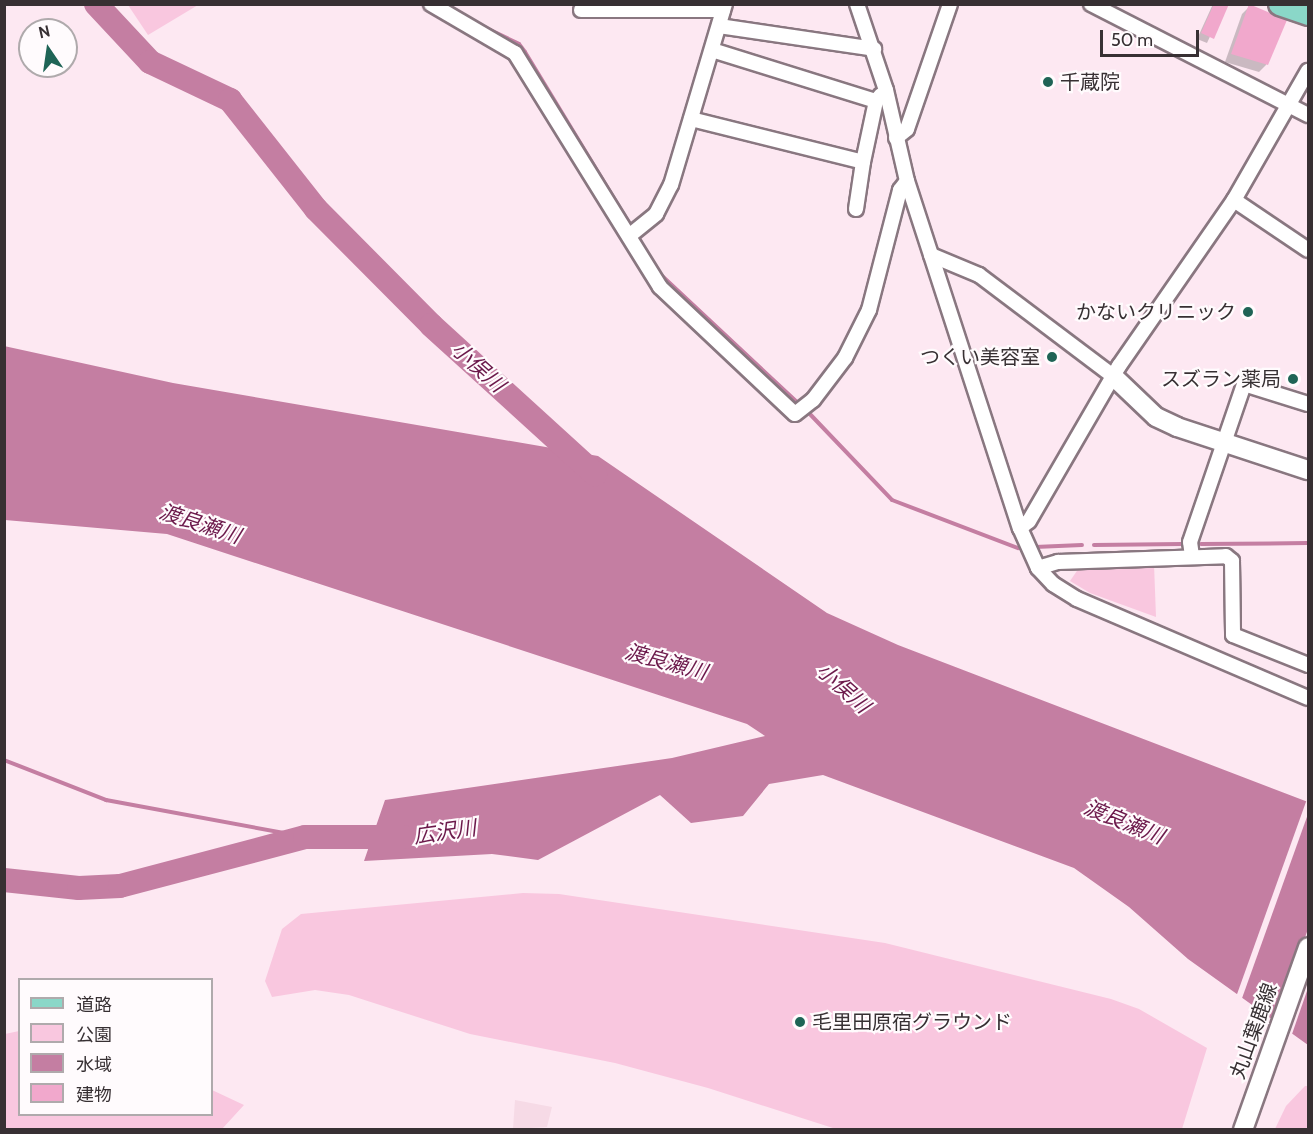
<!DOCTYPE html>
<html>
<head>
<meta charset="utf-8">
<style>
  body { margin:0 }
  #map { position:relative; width:1313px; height:1134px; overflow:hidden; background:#fde8f2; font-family:Cabin,"Noto Sans JP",sans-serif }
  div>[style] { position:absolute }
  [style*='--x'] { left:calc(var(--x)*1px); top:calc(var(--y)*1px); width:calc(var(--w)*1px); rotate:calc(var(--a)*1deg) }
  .built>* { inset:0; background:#f6dae6 }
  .green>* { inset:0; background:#f9c7df }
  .water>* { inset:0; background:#c47ea2 }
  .pier>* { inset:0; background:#fde8f2 }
  .shadow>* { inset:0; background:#0003 }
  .stream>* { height:4px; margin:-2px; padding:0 2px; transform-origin:2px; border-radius:2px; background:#c47ea2 }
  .river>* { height:24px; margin:-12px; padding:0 12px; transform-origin:12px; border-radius:12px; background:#c47ea2 }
  .building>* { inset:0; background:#f1a8cc }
  .roads { filter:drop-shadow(2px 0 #897780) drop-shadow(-2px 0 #897780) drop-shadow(0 2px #897780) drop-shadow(0 -2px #897780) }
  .street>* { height:14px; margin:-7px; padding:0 7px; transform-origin:7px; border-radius:7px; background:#fff }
  .secondary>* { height:18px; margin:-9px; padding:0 9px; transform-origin:9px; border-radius:9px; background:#fff }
  .primary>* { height:21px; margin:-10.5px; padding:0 10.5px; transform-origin:10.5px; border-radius:10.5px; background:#8ad7c8 }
  .dots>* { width:16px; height:16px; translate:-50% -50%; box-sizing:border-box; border:3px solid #fffbfd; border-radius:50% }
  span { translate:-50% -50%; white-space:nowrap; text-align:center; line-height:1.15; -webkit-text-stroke:4.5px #fffbfd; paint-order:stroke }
  .poi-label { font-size:20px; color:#373033 }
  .left { translate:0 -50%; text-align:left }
  .right { translate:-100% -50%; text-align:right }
  .street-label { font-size:20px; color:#373033 }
  .water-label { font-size:21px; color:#6c194b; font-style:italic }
  .frame { position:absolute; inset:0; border:6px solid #373033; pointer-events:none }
  .legend { position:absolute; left:18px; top:978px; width:195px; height:138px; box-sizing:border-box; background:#fffbfd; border:2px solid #afaaac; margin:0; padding:8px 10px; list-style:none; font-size:18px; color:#373033 }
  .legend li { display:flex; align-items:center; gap:12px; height:30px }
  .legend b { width:30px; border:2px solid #afaaac }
  .north { position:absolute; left:18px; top:18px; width:60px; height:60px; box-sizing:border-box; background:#fffbfd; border:2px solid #afaaac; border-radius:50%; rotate:347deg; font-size:16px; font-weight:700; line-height:24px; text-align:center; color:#373033 }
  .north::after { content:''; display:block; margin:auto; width:21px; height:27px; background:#1f6456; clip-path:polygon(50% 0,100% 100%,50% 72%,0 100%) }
  .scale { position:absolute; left:1100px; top:30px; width:99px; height:27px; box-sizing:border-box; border:3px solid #373033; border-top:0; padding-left:8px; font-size:18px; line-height:21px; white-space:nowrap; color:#373033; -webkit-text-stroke:4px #fffbfd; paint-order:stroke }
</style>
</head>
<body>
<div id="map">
  <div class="built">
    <i style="clip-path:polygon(515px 1100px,552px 1107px,547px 1127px,513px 1129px)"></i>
  </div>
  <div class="green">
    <i style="clip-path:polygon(128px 5px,198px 5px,148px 35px)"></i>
    <i style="clip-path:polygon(1154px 564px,1156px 617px,1090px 593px,1070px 581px,1081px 565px)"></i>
    <i style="clip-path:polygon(523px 893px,559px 894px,885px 943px,1111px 999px,1139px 1009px,1207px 1048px,1182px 1129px,836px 1129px,708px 1088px,615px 1063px,470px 1034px,349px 995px,315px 990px,272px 997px,265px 981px,282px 929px,301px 914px)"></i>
    <i style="clip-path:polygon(19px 1031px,20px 1114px,212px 1114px,212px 1090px,244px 1105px,222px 1129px,5px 1129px,5px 1034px)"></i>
    <i style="clip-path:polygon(1305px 1086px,1308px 1086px,1308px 1129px,1275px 1129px,1286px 1106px)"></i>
  </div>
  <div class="water">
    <i style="clip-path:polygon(4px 346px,173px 383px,598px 456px,827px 613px,898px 645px,1308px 802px,1308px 1045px,1188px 959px,1129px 907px,1074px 868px,823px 775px,769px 784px,743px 816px,691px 823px,660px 795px,538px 860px,492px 854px,364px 861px,385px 800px,672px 758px,765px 736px,747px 724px,167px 534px,5px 520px)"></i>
  </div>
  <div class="pier">
    <i style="clip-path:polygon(1307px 799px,1308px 814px,1241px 1001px,1236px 997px)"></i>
    <i style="clip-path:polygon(1308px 929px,1308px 988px,1291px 1037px,1274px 1024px)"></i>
  </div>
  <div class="shadow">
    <i style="clip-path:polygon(1213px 4px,1225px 4px,1207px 43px,1197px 39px)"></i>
    <i style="clip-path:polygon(1250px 6px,1273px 44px,1266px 65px,1259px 72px,1225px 62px,1242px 14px)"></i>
  </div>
  <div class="stream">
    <i style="--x:482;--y:26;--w:41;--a:25.9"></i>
    <i style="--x:519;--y:44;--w:10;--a:53"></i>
    <i style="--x:525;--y:52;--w:260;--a:58.7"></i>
    <i style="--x:660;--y:274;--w:190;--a:43.1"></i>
    <i style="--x:807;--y:411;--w:123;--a:46.3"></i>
    <i style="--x:892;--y:500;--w:135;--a:20.9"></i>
    <i style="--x:1201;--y:544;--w:107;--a:-0.5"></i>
    <i style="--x:1094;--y:545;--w:88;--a:-0.7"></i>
    <i style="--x:1035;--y:547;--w:47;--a:-2.4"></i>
    <i style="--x:4;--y:760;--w:110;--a:21.4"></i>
    <i style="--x:106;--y:800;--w:202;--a:10.5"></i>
  </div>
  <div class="river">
    <i style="--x:96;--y:4;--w:79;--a:47"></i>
    <i style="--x:150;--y:62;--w:89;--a:25.4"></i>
    <i style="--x:230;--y:100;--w:139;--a:51.7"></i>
    <i style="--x:316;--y:209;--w:163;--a:45.2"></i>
    <i style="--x:431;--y:325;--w:222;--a:42.3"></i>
    <i style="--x:4;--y:880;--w:75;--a:6.1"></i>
    <i style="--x:79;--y:888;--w:41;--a:-2.8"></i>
    <i style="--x:120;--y:886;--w:191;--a:-14.8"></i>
    <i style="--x:305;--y:837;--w:99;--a:0"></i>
  </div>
  <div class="building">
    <i style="clip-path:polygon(1214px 4px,1229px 4px,1214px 39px,1201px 33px)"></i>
    <i style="clip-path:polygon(1249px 4px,1287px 20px,1268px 65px,1231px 54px)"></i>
  </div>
  <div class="roads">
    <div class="street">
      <i style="--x:431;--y:4;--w:97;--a:30.3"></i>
      <i style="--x:515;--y:53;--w:275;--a:58.2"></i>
      <i style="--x:660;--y:287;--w:185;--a:43.3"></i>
      <i style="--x:795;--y:414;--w:23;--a:-38"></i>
      <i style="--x:813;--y:400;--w:53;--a:-52.7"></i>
      <i style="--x:845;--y:358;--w:54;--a:-63.4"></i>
      <i style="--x:869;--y:310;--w:124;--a:-75.5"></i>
      <i style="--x:900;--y:190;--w:11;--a:-52"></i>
      <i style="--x:857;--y:4;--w:91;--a:71.4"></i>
      <i style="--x:886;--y:90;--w:93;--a:77"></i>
      <i style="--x:907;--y:181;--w:365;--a:72"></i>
      <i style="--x:1020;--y:528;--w:44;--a:65.8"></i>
      <i style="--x:1038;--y:568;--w:22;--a:47"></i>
      <i style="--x:1053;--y:584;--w:28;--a:32"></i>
      <i style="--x:1077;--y:599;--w:251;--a:23.2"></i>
      <i style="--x:1091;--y:4;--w:244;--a:27.1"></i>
      <i style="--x:581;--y:10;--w:142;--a:0"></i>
      <i style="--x:719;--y:26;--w:157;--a:8.4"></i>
      <i style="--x:712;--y:50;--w:172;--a:17.3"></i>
      <i style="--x:691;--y:119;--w:177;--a:14"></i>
      <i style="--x:896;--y:138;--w:14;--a:-39"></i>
      <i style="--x:907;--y:129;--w:132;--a:-71"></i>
      <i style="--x:1234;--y:200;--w:89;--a:34"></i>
      <i style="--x:856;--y:209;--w:48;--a:-81.5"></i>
      <i style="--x:863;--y:162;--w:62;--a:-78"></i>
      <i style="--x:876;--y:101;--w:8;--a:-50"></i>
      <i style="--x:629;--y:236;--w:35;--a:-39"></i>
      <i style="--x:656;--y:214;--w:33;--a:-63"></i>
      <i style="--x:671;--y:185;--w:189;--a:-73.4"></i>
      <i style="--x:931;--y:255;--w:52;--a:22.6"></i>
      <i style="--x:979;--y:275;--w:168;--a:37"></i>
      <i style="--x:1020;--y:528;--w:11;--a:-38"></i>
      <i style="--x:1029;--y:521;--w:179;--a:-59.9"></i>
      <i style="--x:1119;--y:366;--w:202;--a:-55.3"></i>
      <i style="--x:1234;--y:200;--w:149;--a:-60.2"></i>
      <i style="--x:1192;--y:556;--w:14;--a:-98"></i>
      <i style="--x:1190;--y:542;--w:167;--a:-71.1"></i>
      <i style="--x:1244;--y:384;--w:67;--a:17.4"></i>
      <i style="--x:1038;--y:568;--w:21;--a:-17"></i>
      <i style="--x:1058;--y:562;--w:168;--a:-2"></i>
      <i style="--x:1226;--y:556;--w:8;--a:40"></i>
      <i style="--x:1232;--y:561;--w:74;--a:89.2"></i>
      <i style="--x:1233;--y:635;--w:81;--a:21.8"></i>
    </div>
    <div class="secondary">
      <i style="--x:1113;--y:376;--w:59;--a:43.6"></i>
      <i style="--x:1156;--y:417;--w:23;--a:25"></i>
      <i style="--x:1177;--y:427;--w:138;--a:18.2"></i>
      <i style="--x:1243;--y:1130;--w:194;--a:-70.4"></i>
    </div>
    <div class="primary">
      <i style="--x:1279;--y:4;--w:31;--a:19"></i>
    </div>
  </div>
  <div class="dots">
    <i style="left:1048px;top:82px;background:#1f6456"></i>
    <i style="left:1248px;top:312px;background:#1f6456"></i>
    <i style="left:1052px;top:357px;background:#1f6456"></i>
    <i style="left:1293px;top:379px;background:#1f6456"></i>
    <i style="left:800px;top:1022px;background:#1f6456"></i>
  </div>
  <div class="poi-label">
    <span class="left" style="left:1060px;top:82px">千蔵院</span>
    <span class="right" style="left:1236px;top:312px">かないクリニック</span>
    <span class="right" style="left:1040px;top:357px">つくい美容室</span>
    <span class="right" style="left:1281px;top:379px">スズラン薬局</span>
    <span class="left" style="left:812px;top:1022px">毛里田原宿グラウンド</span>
  </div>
  <div class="street-label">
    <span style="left:1254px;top:1031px;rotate:-70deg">丸山葉鹿線</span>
  </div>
  <div class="water-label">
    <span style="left:478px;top:367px;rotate:42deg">小俣川</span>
    <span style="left:200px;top:524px;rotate:18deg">渡良瀬川</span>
    <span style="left:666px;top:662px;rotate:15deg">渡良瀬川</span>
    <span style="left:843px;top:688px;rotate:42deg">小俣川</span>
    <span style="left:1124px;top:822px;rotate:22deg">渡良瀬川</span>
    <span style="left:445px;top:832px;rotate:-8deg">広沢川</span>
  </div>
  <div class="frame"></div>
  <ul class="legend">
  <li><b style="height:8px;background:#8ad7c8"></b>道路</li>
  <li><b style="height:16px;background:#f9c7df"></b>公園</li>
  <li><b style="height:16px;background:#c47ea2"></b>水域</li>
  <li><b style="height:16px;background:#f1a8cc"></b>建物</li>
  </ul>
  <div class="north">N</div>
  <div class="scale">50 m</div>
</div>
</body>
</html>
